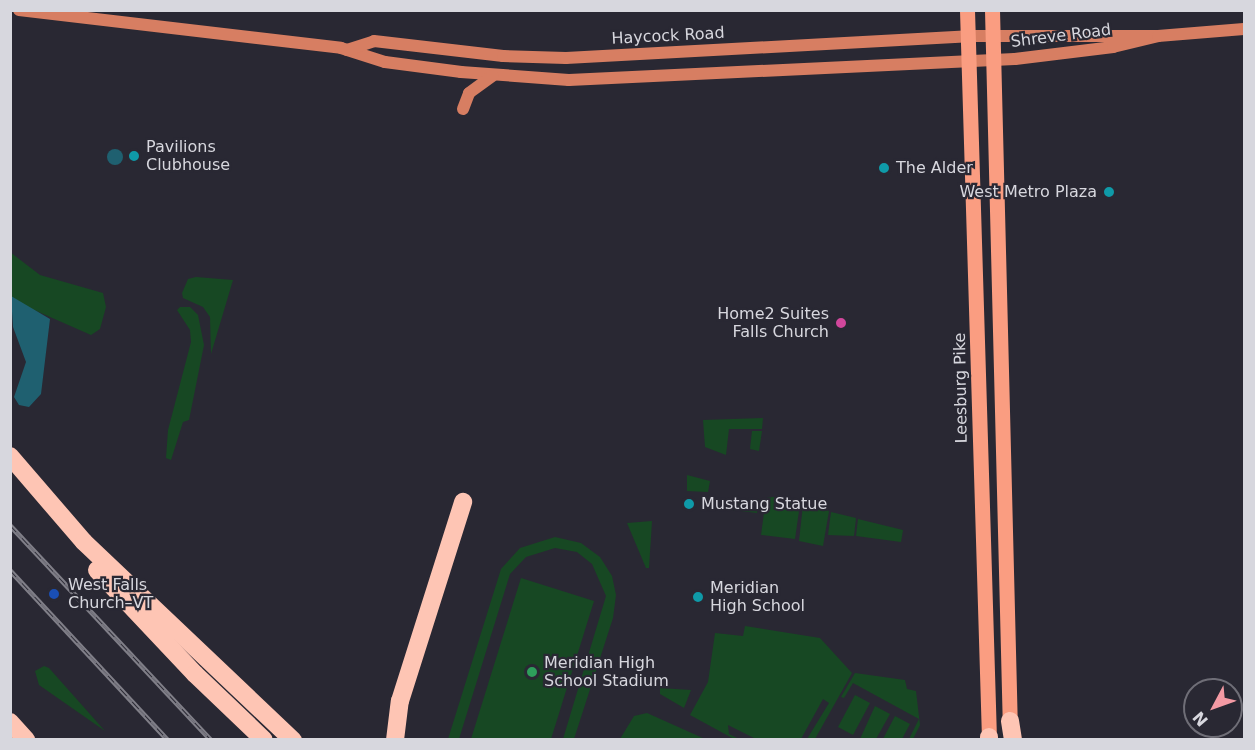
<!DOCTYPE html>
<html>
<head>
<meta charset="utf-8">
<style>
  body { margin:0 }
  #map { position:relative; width:1255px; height:750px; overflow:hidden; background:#292833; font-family:"DejaVu Sans",sans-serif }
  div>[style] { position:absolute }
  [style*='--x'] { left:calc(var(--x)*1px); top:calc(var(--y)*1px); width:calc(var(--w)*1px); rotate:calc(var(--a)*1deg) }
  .green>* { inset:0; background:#174823 }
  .water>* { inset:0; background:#1f6070 }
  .round { border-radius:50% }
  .secondary>* { height:12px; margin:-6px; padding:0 6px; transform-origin:6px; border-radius:6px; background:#d77e62 }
  .primary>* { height:15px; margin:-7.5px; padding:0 7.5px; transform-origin:7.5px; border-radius:7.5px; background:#fa9d81 }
  .highway>* { height:18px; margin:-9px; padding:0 9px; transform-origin:9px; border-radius:9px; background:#fec5b4 }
  .rail>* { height:5px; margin-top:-2.5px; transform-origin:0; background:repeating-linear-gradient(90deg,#292833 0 9px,#807f88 0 18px); box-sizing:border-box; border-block:2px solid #807f88 }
  .dots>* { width:16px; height:16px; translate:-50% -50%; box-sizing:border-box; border:3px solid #292833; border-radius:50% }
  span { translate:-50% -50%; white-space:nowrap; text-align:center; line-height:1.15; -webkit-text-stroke:4.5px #292833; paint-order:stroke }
  .street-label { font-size:16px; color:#d7d7de }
  .poi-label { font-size:16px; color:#d7d7de }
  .left { translate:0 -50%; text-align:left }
  .right { translate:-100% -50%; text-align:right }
  .frame { position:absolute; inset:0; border:12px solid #d7d7de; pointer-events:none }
  .north { position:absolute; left:1183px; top:678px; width:60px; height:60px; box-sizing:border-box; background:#292833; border:2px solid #6f6e77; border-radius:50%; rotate:229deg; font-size:16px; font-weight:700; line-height:24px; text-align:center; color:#d7d7de }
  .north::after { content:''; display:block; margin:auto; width:21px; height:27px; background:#f49aa4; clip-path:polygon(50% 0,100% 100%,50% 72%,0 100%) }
</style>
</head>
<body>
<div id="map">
  <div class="green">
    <i style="clip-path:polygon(10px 252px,40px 275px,103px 293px,106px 307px,100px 329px,91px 335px,16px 302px,11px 297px)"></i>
    <i style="clip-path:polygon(196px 277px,233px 280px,211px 354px,210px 317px,203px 307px,183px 298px,182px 293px,188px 279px)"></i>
    <i style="clip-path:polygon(180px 307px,190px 307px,198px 315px,204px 345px,189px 420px,183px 422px,171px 460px,166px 458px,168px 430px,191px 342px,190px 330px,177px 310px)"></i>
    <i style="clip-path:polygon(763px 418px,762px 429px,729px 429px,726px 455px,705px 447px,703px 420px)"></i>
    <i style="clip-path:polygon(752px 431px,762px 431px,759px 451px,750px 449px)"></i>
    <i style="clip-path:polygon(687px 475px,710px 481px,708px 492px,687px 491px)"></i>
    <i style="clip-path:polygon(773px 497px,800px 504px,795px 539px,761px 535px,766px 498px)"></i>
    <i style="clip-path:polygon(759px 499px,757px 513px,733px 510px,734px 501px)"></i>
    <i style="clip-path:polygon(803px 505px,829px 511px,823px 546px,799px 541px)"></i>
    <i style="clip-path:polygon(831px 512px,856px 518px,854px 536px,828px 535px)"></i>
    <i style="clip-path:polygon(858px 519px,903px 530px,901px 542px,856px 536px)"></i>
    <i style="clip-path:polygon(652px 521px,649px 568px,646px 568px,627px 523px)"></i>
    <i style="clip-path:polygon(555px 537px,581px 543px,600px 557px,612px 576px,616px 595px,613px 618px,574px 739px,563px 739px,606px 596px,592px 564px,577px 552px,555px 548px,526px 557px,510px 574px,459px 739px,448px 739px,501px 569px,520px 548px)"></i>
    <i style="clip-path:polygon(521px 578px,594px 601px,551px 739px,471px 739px)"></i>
    <i style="clip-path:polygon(745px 626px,820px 638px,852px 673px,815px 739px,807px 739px,829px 703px,823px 699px,801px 739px,756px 739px,728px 725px,729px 734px,739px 739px,734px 739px,690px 715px,708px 682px,715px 633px,743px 636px)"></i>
    <i style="clip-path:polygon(44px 666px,49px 668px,105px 731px,39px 685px,35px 671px)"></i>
    <i style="clip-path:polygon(855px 673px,905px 680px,907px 689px,916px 691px,920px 725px,913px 739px,909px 739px,919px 719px,853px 683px,844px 698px,841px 697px)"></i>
    <i style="clip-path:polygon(660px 688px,691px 690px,684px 708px,660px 694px)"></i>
    <i style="clip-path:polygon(855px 695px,870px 703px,853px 735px,838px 727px)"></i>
    <i style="clip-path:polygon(875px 706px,890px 714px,876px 739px,860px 739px)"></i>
    <i style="clip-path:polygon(647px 713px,705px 739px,620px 739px,634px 716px)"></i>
    <i style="clip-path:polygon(895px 716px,910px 724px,902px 739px,883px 739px)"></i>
  </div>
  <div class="water">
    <i class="round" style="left:107px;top:149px;width:16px;height:16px"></i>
    <i style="clip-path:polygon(11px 296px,50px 319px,41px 394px,29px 407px,19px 405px,14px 397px,26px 362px,13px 327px)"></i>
  </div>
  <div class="secondary">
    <i style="--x:19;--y:10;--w:324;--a:6.7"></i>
    <i style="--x:341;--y:48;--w:46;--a:17.7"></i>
    <i style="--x:385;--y:62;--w:77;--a:7.5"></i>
    <i style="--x:461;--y:72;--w:108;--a:4.2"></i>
    <i style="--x:569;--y:80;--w:446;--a:-2.7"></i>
    <i style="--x:1015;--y:59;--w:99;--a:-7"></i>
    <i style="--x:1113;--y:47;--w:46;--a:-13.7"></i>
    <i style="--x:347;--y:50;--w:28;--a:-18"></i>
    <i style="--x:374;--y:41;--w:130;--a:6.6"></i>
    <i style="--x:503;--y:56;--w:63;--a:1.8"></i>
    <i style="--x:566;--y:58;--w:403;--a:-3.1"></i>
    <i style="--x:968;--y:36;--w:190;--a:0"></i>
    <i style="--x:1158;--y:36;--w:86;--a:-4.7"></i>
    <i style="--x:463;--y:109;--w:17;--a:-69"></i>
    <i style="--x:469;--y:93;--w:29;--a:-36"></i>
  </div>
  <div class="primary">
    <i style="--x:967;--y:10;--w:730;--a:88.27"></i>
    <i style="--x:992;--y:10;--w:720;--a:88.57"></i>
  </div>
  <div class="highway">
    <i style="--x:10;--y:456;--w:113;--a:49.3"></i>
    <i style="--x:84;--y:542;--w:288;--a:43.5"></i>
    <i style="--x:97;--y:570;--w:143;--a:46.7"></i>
    <i style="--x:195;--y:674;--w:95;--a:43.7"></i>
    <i style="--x:1010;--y:721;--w:19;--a:81"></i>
    <i style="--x:10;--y:722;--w:24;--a:48"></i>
    <i style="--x:395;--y:740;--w:39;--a:-83"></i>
    <i style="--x:400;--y:701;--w:209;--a:-72.4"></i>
    <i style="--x:989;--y:740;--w:3;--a:-90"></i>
  </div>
  <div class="rail">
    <i style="--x:10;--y:525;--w:294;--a:46.9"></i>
    <i style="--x:10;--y:570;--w:232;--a:47.1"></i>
  </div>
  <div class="dots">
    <i style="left:134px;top:156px;background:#0f9aa8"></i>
    <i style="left:884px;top:168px;background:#0f9aa8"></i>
    <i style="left:1109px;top:192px;background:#0f9aa8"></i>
    <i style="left:841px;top:323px;background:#d1479c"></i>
    <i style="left:689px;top:504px;background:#0f9aa8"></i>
    <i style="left:54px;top:594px;background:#1a4fb4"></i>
    <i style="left:698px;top:597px;background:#0f9aa8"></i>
    <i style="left:532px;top:672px;background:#2e9e5b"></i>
  </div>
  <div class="street-label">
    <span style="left:668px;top:36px;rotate:-3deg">Haycock Road</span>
    <span style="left:1061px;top:36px;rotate:-7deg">Shreve Road</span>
    <span style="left:961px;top:388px;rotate:-91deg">Leesburg Pike</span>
  </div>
  <div class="poi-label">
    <span class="left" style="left:146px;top:156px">Pavilions<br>Clubhouse</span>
    <span class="left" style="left:896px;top:168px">The Alder</span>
    <span class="right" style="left:1097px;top:192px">West Metro Plaza</span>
    <span class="right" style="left:829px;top:323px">Home2 Suites<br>Falls Church</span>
    <span class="left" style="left:701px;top:504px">Mustang Statue</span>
    <span class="left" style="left:68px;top:594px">West Falls<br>Church–VT</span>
    <span class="left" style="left:710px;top:597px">Meridian<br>High School</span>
    <span class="left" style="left:544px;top:672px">Meridian High<br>School Stadium</span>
  </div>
  <div class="frame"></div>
  <div class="north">N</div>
</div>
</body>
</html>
